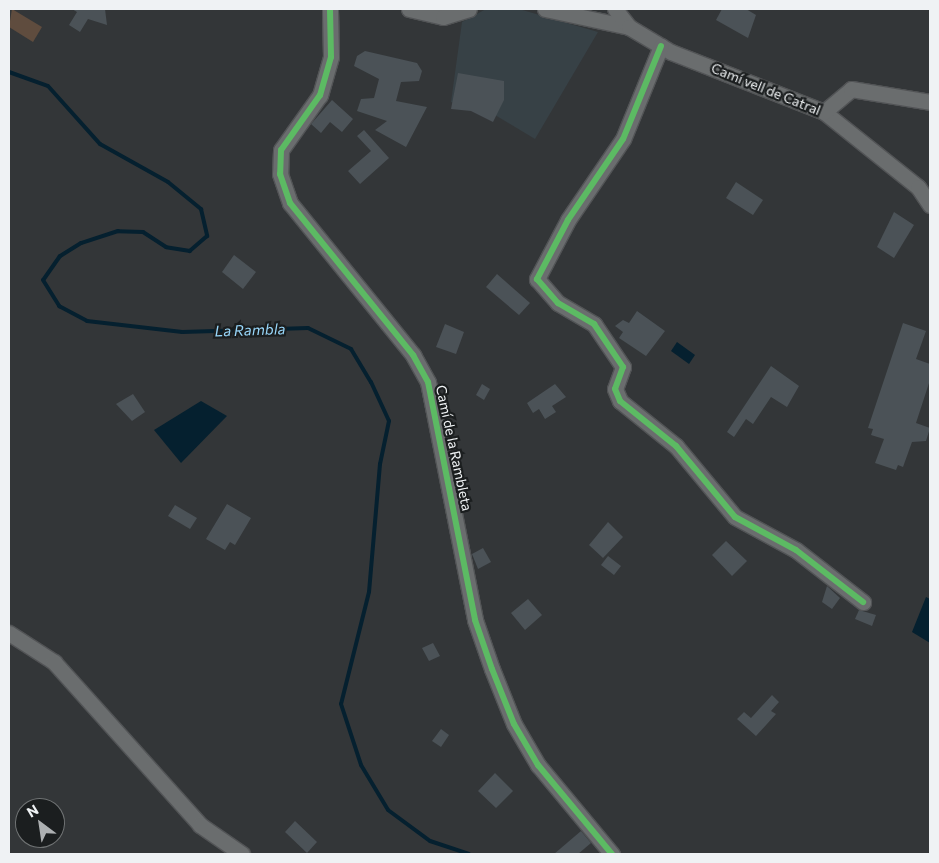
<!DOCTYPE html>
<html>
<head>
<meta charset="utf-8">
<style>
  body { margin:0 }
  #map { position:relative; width:939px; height:863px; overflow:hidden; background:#333638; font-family:Commissioner,sans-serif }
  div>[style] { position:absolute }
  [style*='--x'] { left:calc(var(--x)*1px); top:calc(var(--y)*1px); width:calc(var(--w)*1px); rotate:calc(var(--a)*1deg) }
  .built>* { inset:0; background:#374146 }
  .green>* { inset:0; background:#5f4c3e }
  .water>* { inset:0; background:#05202f }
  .stream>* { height:4px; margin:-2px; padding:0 2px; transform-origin:2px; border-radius:2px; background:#05202f }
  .building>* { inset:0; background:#4b5257 }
  .roads { filter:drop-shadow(1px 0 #525456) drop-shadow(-1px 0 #525456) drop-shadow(0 1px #525456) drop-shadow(0 -1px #525456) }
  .minor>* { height:15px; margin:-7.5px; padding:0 7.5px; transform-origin:7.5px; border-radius:7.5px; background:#6a6d6e }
  .cycleway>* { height:6px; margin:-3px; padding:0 3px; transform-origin:3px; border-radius:3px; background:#5cba63 }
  span { translate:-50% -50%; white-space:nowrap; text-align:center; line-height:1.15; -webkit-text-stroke:4.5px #1b1e1f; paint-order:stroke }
  .street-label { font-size:14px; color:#eff2f4 }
  .water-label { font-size:15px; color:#98d7fa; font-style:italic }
  .frame { position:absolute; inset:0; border:10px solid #eff2f4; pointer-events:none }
  .north { position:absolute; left:15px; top:798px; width:50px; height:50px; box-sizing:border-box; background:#1b1e1f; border:1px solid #707374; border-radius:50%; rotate:329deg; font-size:14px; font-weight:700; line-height:20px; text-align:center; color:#eff2f4 }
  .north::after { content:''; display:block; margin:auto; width:18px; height:22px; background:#adb0b2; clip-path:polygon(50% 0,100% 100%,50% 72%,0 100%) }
</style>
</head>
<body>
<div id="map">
  <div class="built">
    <i style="clip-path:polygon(486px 9px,519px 9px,598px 32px,535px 139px,490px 112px,451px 102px,462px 22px)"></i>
  </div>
  <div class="green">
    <i style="clip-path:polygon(12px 9px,42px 27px,33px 42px,9px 27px)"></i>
  </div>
  <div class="water">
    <i style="clip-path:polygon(677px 342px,695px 355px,689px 364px,671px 351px)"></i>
    <i style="clip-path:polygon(201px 401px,227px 416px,181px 463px,154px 430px)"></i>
    <i style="clip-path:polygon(926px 597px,930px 599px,930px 643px,912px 632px)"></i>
  </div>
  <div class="stream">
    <i style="--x:9;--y:72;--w:41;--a:19.7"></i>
    <i style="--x:48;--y:86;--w:78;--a:48.1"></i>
    <i style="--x:100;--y:144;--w:78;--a:29.2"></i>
    <i style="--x:168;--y:182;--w:43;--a:39.3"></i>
    <i style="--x:201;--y:209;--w:28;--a:77"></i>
    <i style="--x:207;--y:236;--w:23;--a:139"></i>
    <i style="--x:190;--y:251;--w:24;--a:-171"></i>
    <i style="--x:166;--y:247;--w:27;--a:-147"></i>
    <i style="--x:143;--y:232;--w:25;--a:-178"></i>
    <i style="--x:118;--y:231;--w:39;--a:162"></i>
    <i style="--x:81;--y:243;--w:25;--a:148"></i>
    <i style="--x:60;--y:256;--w:29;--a:125"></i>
    <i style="--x:43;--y:280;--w:31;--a:58"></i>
    <i style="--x:59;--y:306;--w:32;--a:28"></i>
    <i style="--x:87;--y:321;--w:96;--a:6.6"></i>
    <i style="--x:182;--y:332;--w:126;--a:-1.8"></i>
    <i style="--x:308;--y:328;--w:48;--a:26"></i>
    <i style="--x:351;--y:349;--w:39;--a:59"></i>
    <i style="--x:371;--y:382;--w:43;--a:65.2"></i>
    <i style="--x:389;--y:421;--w:44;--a:101.8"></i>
    <i style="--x:380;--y:464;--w:128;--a:94.9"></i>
    <i style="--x:369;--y:592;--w:115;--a:104"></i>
    <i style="--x:341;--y:704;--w:64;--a:71.8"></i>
    <i style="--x:361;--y:765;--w:52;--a:59"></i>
    <i style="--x:388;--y:810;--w:52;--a:36.4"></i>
    <i style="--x:430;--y:841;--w:41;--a:18.4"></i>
  </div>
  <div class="building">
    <i style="clip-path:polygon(72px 9px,105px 9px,107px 25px,88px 19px,80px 32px,69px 25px,77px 12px)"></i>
    <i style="clip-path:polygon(722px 9px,746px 9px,756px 15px,748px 38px,716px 20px)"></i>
    <i style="clip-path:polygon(365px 51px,417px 63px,422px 71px,419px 81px,401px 82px,396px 101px,427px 107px,406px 147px,375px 130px,387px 121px,357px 111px,361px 99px,374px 98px,379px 79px,354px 66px,357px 56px)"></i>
    <i style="clip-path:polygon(458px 73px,504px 81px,504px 100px,493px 122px,471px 111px,451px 109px)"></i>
    <i style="clip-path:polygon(332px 100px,353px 119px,342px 132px,330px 122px,321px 133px,311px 124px)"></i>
    <i style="clip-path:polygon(364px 130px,389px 158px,360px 184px,348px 171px,371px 151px,357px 136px)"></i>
    <i style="clip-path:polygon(736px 182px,763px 200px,753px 215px,726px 198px)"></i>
    <i style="clip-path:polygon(894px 212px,914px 225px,894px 258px,877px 247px)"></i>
    <i style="clip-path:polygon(234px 255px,256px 272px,243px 289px,222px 272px)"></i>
    <i style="clip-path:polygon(497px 274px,530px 303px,519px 315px,486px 287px)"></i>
    <i style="clip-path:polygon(637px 311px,665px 331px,646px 356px,619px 338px,623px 332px,615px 326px,623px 320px,629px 323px)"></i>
    <i style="clip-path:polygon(903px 323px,926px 331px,916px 359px,930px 364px,930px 380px,916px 423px,930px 428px,926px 441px,912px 442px,903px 467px,898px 465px,896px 470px,875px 463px,884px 439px,871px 435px,873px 429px,868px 428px)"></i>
    <i style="clip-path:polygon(445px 324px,464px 332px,456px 354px,436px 347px)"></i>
    <i style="clip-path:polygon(771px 366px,799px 386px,787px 407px,771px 397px,753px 424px,746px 419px,734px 437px,727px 432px)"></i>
    <i style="clip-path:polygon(482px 384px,490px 389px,484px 400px,476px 395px)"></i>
    <i style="clip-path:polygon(555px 384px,566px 397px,552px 406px,556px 412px,545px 419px,539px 409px,533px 413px,527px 403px)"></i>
    <i style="clip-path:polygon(133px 394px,145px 412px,132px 421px,116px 404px)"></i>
    <i style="clip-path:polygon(227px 504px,251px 518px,235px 545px,230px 542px,225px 550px,206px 539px)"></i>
    <i style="clip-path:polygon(175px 505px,197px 518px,190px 529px,168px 516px)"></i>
    <i style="clip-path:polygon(608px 522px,623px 537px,603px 558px,589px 545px)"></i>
    <i style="clip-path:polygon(726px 541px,747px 561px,732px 576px,712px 555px)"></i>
    <i style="clip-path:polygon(483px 548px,491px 562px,478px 569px,472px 554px)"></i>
    <i style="clip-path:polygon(608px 556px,621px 566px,614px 575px,601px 565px)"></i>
    <i style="clip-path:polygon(827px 586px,840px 598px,832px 609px,822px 602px)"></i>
    <i style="clip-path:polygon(528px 599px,542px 615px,525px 630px,511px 613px)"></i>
    <i style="clip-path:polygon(859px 610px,876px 615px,872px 626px,855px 619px)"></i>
    <i style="clip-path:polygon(433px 643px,440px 656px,429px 661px,422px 648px)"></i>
    <i style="clip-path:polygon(772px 695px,779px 702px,771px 711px,776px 714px,756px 736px,737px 719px,744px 712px,751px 718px)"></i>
    <i style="clip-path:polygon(441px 729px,449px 735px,441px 747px,432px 741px)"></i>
    <i style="clip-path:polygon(495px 773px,513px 791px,496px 808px,478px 791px)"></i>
    <i style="clip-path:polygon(295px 821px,317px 842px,307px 853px,285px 832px)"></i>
    <i style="clip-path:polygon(581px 831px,591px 843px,578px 854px,554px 854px)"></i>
  </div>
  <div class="roads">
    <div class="minor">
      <i style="--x:330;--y:9;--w:48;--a:88.8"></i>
      <i style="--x:331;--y:57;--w:40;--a:106"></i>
      <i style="--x:320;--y:95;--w:67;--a:125.3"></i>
      <i style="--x:281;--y:150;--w:24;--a:92"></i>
      <i style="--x:280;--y:174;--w:31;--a:71"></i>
      <i style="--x:290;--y:203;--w:196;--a:51"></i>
      <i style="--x:413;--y:355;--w:31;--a:61"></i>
      <i style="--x:428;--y:382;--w:243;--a:78.8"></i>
      <i style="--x:475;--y:620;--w:52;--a:70.9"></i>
      <i style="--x:492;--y:669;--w:59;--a:68.2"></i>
      <i style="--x:514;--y:724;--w:48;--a:59.7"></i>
      <i style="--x:538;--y:765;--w:116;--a:50.3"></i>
      <i style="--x:409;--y:9;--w:35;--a:13"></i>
      <i style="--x:443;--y:17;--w:27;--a:-17"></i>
      <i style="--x:545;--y:9;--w:86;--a:12.1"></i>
      <i style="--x:615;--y:9;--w:23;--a:52"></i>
      <i style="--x:629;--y:27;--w:49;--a:30.8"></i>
      <i style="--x:671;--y:52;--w:164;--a:21.4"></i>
      <i style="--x:824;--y:112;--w:120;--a:38.6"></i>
      <i style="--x:918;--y:187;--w:22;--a:56"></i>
      <i style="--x:661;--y:46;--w:100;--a:112.2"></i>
      <i style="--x:623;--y:139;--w:98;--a:124.2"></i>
      <i style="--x:568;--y:220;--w:67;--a:117.7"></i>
      <i style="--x:537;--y:279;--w:32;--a:49"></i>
      <i style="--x:558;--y:303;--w:42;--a:30.3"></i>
      <i style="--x:594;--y:324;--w:52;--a:56"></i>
      <i style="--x:623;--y:367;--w:23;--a:110"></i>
      <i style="--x:615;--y:389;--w:13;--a:67"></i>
      <i style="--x:620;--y:401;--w:72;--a:38.8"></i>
      <i style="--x:676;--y:446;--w:92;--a:50.3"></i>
      <i style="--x:735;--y:517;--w:69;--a:28.4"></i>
      <i style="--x:796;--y:550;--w:85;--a:37.8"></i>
      <i style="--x:824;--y:112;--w:35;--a:-40"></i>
      <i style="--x:851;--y:89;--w:80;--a:9.3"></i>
      <i style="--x:9;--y:633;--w:54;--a:32.8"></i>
      <i style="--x:54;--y:662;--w:219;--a:48.1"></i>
      <i style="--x:200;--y:825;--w:51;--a:34.6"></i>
    </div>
  </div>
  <div class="cycleway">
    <i style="--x:330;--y:9;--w:48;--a:88.8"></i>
    <i style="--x:331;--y:57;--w:40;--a:106"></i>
    <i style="--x:320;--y:95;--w:67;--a:125.3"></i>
    <i style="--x:281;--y:150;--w:24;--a:92"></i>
    <i style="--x:280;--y:174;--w:31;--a:71"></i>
    <i style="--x:290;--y:203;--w:196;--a:51"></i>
    <i style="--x:413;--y:355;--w:31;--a:61"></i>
    <i style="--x:428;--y:382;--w:243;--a:78.8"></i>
    <i style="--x:475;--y:620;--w:52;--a:70.9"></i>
    <i style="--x:492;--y:669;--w:59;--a:68.2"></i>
    <i style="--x:514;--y:724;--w:48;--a:59.7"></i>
    <i style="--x:538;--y:765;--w:116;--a:50.3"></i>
    <i style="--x:661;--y:46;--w:100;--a:112.2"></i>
    <i style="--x:623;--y:139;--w:98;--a:124.2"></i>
    <i style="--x:568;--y:220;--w:67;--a:117.7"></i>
    <i style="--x:537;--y:279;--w:32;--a:49"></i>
    <i style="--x:558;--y:303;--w:42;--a:30.3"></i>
    <i style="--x:594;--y:324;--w:52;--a:56"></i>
    <i style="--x:623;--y:367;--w:23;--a:110"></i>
    <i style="--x:615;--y:389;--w:13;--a:67"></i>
    <i style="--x:620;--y:401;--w:72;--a:38.8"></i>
    <i style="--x:676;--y:446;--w:92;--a:50.3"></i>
    <i style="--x:735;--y:517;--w:69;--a:28.4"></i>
    <i style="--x:796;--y:550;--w:85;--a:37.8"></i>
  </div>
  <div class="street-label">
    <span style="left:766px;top:89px;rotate:22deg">Camí vell de Catral</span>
    <span style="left:454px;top:448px;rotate:78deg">Camí de la Rambleta</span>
  </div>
  <div class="water-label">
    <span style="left:250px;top:330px;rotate:-2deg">La Rambla</span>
  </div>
  <div class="frame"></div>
  <div class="north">N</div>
</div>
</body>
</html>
